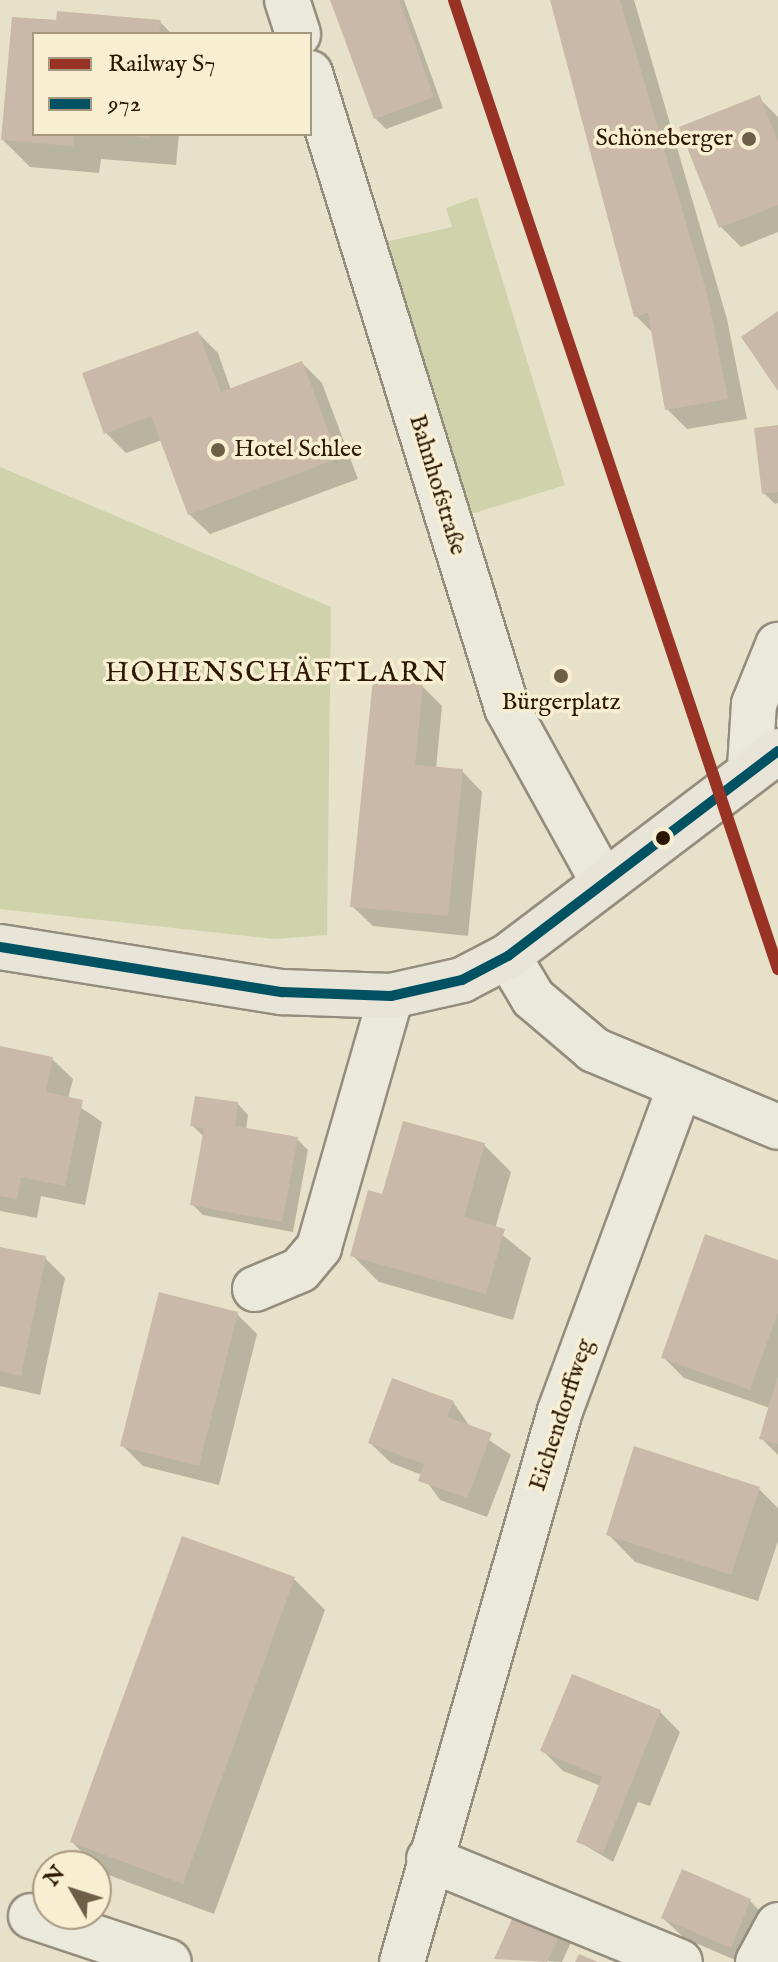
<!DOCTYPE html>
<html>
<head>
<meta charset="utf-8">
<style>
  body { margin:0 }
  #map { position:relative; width:778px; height:1962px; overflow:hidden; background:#e8e1c9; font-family:"IM FELL English",serif }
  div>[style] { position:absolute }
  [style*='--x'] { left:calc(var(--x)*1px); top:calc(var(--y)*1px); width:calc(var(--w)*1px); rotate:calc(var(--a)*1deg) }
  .green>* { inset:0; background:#cfd2ab }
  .shadow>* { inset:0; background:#0003 }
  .building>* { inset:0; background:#cab9a9 }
  .roads { filter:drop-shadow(2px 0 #948d7d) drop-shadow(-2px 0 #948d7d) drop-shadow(0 2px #948d7d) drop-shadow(0 -2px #948d7d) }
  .minor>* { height:44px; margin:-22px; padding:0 22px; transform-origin:22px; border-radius:22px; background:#ebe8dc }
  .major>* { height:44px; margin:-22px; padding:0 22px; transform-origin:22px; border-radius:22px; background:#e8e4d7 }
  .bus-1>* { height:10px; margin:-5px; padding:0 5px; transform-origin:5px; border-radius:5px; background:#005262 }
  .rail-1>* { height:12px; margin:-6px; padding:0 6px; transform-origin:6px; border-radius:6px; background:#983224 }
  .dots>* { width:22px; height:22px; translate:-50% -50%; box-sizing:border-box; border:4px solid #f8efd3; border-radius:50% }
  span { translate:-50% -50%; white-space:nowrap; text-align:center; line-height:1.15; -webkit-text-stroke:7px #f8efd3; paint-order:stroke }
  .poi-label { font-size:24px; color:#2b1702 }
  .right { translate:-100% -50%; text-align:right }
  .left { translate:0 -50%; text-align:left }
  .street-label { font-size:24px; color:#2b1702 }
  .quarter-label { font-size:28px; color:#2b1702; letter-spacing:2px }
  .legend { position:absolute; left:32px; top:32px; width:280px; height:104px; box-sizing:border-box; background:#f8efd3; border:2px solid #a6997f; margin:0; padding:10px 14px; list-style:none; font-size:24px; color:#2b1702 }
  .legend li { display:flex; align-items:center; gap:16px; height:40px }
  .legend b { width:40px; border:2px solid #a6997f }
  .north { position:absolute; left:32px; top:1850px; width:80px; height:80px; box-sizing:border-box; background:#f8efd3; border:2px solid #a6997f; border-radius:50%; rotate:309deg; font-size:22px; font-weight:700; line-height:32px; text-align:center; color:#2b1702 }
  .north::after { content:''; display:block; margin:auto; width:28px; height:36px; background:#6d5e48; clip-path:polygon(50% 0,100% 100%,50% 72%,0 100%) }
</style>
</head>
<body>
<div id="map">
  <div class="green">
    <i style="clip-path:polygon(477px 197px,565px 485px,468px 515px,385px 242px,452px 227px,446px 208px)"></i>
    <i style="clip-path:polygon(0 467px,331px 607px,327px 935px,274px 939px,0 909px)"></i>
  </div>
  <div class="shadow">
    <i style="clip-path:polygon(333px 0,404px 0,443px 108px,386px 129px,375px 118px)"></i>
    <i style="clip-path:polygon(552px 0,634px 0,727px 319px,747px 419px,687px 429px,667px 409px,654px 334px,636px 316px)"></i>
    <i style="clip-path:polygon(14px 19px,160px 22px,172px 34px,34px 34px,34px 134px,179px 134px,176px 165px,101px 159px,99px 173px,30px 167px,3px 140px)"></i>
    <i style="clip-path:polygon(759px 98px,778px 117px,778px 232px,741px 247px,721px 227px)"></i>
    <i style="clip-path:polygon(198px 333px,218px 353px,231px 390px,302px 363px,322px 383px,358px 479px,210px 534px,189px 514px,162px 440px,126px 453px,106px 433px)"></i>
    <i style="clip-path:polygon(778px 427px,778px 503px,775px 504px,764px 493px)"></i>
    <i style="clip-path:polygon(422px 686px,442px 706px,436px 769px,462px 771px,482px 792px,468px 936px,373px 926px,352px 906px)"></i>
    <i style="clip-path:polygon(0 1048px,52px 1059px,73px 1079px,68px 1099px,102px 1122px,85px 1205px,41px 1196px,37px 1218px,0 1211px)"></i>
    <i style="clip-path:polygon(238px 1104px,248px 1115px,246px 1130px,297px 1139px,308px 1150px,293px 1232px,203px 1215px,192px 1204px,203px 1136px,193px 1126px)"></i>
    <i style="clip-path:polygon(484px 1145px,511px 1172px,495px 1229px,531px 1258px,513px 1320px,379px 1282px,352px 1255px,383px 1197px)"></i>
    <i style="clip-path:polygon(0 1249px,45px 1258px,65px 1278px,40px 1395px,0 1386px)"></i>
    <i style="clip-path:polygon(778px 1262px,778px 1455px,761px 1438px,770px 1408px,684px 1378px,664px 1358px)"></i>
    <i style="clip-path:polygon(237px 1314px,257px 1334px,219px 1485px,143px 1466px,122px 1445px)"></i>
    <i style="clip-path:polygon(453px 1402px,471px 1428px,511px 1455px,487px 1517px,440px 1500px,422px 1475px,391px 1463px,370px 1443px)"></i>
    <i style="clip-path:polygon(759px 1489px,778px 1508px,778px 1541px,758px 1601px,635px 1562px,608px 1534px)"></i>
    <i style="clip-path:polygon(294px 1579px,325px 1610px,214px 1914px,103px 1873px,72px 1842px)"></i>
    <i style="clip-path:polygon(660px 1712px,680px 1732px,650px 1806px,638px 1802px,613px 1862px,578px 1841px,601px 1786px,563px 1771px,542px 1750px)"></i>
    <i style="clip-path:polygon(750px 1901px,770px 1921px,740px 1962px,684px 1938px,663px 1918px)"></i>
    <i style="clip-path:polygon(519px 1909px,573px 1938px,562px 1962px,496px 1958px)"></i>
  </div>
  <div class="building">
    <i style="clip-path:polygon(330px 0,399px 0,434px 97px,374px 119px)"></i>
    <i style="clip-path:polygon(550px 0,620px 0,708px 297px,728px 399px,665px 410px,648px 313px,634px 317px)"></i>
    <i style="clip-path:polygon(57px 11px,161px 20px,159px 34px,34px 34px,34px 134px,74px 134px,73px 146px,1px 140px,12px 17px,56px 20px)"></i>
    <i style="clip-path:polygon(760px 95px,778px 142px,778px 205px,719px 228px,679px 127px)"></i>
    <i style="clip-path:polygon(119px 134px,150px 134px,150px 139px)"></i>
    <i style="clip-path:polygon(778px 311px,778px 391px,741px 337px)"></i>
    <i style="clip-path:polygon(198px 331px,221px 392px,302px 361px,339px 458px,188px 515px,151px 416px,104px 434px,82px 373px)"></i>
    <i style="clip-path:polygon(778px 425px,778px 492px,762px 494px,754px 428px)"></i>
    <i style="clip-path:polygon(373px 679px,423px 684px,415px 765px,463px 769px,448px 916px,350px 907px)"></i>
    <i style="clip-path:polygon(0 1046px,53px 1057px,46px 1092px,83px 1100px,65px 1186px,21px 1177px,17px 1199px,0 1196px)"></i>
    <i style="clip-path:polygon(195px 1096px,238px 1102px,235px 1126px,298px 1137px,282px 1222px,190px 1205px,204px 1128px,190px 1126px)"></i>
    <i style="clip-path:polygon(403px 1121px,485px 1143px,464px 1217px,505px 1229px,486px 1294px,350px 1256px,368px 1190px,382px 1194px)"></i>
    <i style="clip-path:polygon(705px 1234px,778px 1260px,778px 1312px,750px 1390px,661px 1358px)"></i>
    <i style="clip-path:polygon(0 1247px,46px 1256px,21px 1376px,0 1371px)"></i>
    <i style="clip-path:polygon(159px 1292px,238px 1312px,199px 1466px,120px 1446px)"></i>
    <i style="clip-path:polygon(392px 1378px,454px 1401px,447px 1417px,492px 1433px,467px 1498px,418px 1481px,424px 1464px,368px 1443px)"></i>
    <i style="clip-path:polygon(777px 1378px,778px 1378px,778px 1444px,759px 1439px)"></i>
    <i style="clip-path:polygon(634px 1446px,760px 1487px,731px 1575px,606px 1535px)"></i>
    <i style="clip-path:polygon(182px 1536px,295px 1577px,183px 1884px,70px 1842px)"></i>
    <i style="clip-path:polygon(572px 1674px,661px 1710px,603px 1853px,576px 1842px,602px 1777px,540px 1751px)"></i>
    <i style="clip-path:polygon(682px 1869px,751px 1899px,731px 1948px,661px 1918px)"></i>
    <i style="clip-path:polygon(518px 1906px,564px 1926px,547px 1962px,494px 1959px)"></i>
    <i style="clip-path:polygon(579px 1954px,598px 1962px,575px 1962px)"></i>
  </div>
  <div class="roads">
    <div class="minor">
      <i style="--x:287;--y:0;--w:36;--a:72"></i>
      <i style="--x:310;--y:73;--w:665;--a:72.76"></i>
      <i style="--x:507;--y:708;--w:199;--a:61.1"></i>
      <i style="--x:750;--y:767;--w:63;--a:-86.4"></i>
      <i style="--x:754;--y:704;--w:64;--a:-67.9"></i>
      <i style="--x:508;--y:956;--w:49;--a:59.2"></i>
      <i style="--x:533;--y:998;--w:80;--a:40.4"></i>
      <i style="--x:594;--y:1050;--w:199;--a:22.7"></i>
      <i style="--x:255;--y:1289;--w:49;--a:-22.9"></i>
      <i style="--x:300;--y:1270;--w:30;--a:-50"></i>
      <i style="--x:319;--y:1247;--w:261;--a:-74"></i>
      <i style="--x:429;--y:1859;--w:271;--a:22.3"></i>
      <i style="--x:31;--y:1916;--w:145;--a:18.4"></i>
      <i style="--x:402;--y:1962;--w:573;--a:-74"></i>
      <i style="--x:560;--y:1411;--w:346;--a:-69.7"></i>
      <i style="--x:758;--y:1962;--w:42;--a:-61.6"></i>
    </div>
    <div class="major">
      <i style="--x:0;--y:947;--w:286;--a:9.1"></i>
      <i style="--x:282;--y:992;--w:109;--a:2.1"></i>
      <i style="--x:391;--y:996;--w:73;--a:-12.7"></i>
      <i style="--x:462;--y:980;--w:52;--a:-27.6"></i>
      <i style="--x:508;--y:956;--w:339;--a:-37.2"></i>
    </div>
  </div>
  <div class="bus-1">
    <i style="--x:0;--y:947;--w:286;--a:9.1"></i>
    <i style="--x:282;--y:992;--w:109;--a:2.1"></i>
    <i style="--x:391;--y:996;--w:73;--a:-12.7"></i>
    <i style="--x:462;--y:980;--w:52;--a:-27.6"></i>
    <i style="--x:508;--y:956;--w:339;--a:-37.2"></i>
  </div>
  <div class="rail-1">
    <i style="--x:454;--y:0;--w:1022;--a:71.51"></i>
  </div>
  <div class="dots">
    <i style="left:749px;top:139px;background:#6d5e48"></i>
    <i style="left:218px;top:450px;background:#6d5e48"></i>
    <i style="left:561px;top:676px;background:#6d5e48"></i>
    <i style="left:663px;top:838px;background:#2b1702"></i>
  </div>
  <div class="poi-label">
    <span class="right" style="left:733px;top:139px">Schöneberger</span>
    <span class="left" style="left:234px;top:450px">Hotel Schlee</span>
    <span style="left:561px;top:703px">Bürgerplatz</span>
  </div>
  <div class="street-label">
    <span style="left:437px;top:485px;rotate:73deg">Bahnhofstraße</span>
    <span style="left:562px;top:1415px;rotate:-72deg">Eichendorffweg</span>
  </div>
  <div class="quarter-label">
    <span style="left:277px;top:674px">HOHENSCHÄFTLARN</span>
  </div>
  <ul class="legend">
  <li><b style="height:10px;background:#983224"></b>Railway S7</li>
  <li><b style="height:10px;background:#005262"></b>972</li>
  </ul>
  <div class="north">N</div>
</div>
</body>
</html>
